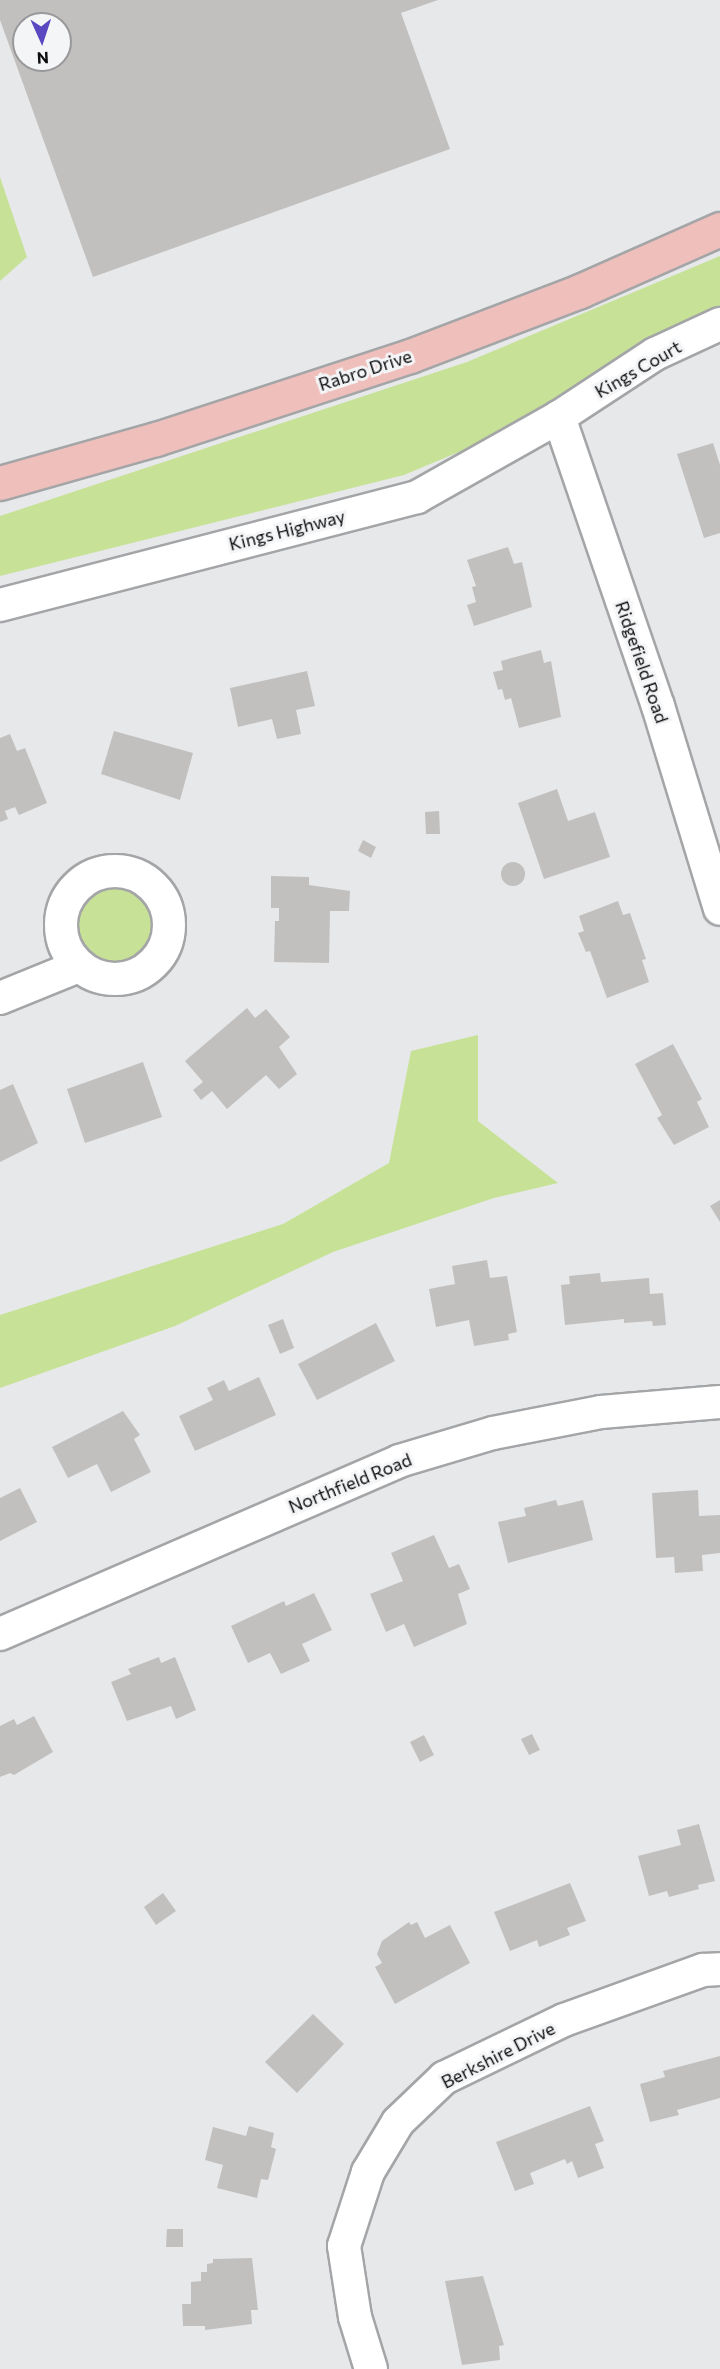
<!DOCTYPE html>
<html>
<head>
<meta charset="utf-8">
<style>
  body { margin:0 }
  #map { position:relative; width:720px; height:2369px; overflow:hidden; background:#e7e8ea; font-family:Commissioner,sans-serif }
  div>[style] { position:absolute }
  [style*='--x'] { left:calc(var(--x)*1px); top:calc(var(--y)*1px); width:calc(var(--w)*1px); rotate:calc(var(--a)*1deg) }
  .green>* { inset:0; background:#c7e297 }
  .round { border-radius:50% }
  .building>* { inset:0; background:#c2c0bf }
  .roads { filter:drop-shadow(2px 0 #a4a5a7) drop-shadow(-2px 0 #a4a5a7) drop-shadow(0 2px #a4a5a7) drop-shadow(0 -2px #a4a5a7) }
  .minor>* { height:32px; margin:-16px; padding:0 16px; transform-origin:16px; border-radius:16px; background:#fff }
  .minor>.ring { margin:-16px; padding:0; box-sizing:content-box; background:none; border:32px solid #fff; border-radius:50% }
  .major>* { height:33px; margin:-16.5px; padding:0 16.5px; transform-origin:16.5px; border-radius:16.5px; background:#efbfbc }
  span { translate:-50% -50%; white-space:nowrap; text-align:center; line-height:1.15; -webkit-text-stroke:6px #f4f5f7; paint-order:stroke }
  .street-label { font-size:18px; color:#0d0d0e }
  .north { position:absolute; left:12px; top:12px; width:60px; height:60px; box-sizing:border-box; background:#f4f5f7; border:2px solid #98989a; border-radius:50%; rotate:177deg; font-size:16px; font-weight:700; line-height:24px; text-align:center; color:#0d0d0e }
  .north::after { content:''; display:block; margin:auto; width:21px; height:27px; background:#5948c0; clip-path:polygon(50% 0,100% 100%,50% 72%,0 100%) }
</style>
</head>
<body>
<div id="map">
  <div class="green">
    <i style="clip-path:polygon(0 177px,27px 257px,0 281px)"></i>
    <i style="clip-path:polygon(720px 256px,720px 338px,590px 397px,404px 475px,0 576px,0 516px,467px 362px)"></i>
    <i class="round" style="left:69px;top:877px;width:92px;height:92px"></i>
    <i style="clip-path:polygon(478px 1035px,478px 1121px,558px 1183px,494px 1198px,333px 1252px,175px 1326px,0 1388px,0 1315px,283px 1224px,389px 1163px,411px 1051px)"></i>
  </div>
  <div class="building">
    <i style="clip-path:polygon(evenodd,0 0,438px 0,401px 13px,450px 149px,93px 277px,0 20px,0 0,24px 24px,60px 24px,60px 60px,24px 60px,24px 24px)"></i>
    <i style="clip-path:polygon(713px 443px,720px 465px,720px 533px,704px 538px,677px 454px)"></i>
    <i style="clip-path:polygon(508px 547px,514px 564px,522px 562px,532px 607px,474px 626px,467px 605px,476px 602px,472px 587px,476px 586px,467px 560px)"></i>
    <i style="clip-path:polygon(541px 650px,544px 663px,551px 661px,561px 717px,519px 728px,511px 698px,505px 700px,502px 689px,498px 690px,493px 672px,503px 670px,501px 661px)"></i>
    <i style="clip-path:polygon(307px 671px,315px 706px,296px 710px,301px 734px,277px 739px,272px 719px,238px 727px,230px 688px)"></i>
    <i style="clip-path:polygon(114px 731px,193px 753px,180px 800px,101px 774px)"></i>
    <i style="clip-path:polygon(10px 734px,17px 751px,25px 748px,47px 803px,19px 815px,15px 807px,5px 811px,8px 819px,0 822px,0 738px)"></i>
    <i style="clip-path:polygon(557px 789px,568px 821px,595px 812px,610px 857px,544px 879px,518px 803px)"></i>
    <i style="clip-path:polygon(439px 811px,440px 834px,426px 834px,425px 812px)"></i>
    <i style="clip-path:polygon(363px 840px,376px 847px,371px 858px,358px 851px)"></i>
    <i class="round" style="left:501px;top:862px;width:24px;height:24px"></i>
    <i style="clip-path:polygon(271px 876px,309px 877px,309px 885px,350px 891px,349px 911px,330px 911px,329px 963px,274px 962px,275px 921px,279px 921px,279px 908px,271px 908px)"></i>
    <i style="clip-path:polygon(618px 901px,623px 915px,630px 913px,646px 959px,642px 960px,649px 982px,607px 998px,590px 951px,586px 952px,578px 933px,584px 931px,579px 916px)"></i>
    <i style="clip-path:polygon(247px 1008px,255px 1018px,266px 1009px,290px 1037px,279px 1047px,297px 1074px,279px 1089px,266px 1075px,227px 1109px,212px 1091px,201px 1100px,193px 1090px,203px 1082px,185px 1061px)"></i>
    <i style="clip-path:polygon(673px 1044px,702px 1099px,697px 1102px,709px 1127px,674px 1145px,657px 1118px,662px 1115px,635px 1064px)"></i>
    <i style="clip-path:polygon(143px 1062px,162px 1117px,85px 1143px,67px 1089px)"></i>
    <i style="clip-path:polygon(13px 1084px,38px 1143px,0 1162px,0 1090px)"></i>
    <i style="clip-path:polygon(720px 1200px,720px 1222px,710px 1206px)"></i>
    <i style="clip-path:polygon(487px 1260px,490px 1278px,507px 1276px,517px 1332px,508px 1334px,509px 1340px,474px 1346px,469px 1320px,436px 1327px,429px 1289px,455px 1284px,452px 1266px)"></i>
    <i style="clip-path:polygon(600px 1273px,601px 1282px,649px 1278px,650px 1294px,663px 1293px,666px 1325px,653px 1326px,652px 1321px,624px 1323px,624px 1319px,565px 1325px,561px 1285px,570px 1284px,569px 1276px)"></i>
    <i style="clip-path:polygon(283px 1319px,294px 1348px,280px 1354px,268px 1325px)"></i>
    <i style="clip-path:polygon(376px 1323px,395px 1361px,317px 1400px,298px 1364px)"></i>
    <i style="clip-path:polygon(259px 1377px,276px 1415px,195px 1451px,179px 1416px,213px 1400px,207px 1388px,224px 1380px,229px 1391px)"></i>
    <i style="clip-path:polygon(123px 1411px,140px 1435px,134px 1439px,151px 1472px,111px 1492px,97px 1464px,68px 1478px,52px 1447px)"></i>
    <i style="clip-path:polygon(20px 1488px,37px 1522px,0 1541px,0 1498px)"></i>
    <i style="clip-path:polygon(698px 1490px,699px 1516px,720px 1515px,720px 1553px,702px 1555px,703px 1571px,675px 1573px,674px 1557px,656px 1558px,652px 1493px)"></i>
    <i style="clip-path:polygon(556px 1500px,558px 1506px,583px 1500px,593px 1540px,508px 1563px,498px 1522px,526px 1516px,524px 1508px)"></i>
    <i style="clip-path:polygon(434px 1535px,449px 1568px,459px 1564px,470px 1589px,458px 1594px,467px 1624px,414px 1647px,404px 1624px,386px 1632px,370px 1594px,403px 1581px,391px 1553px)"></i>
    <i style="clip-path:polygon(314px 1593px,332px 1630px,302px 1644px,310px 1661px,281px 1674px,270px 1653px,248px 1663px,231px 1626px,284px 1601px,286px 1606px)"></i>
    <i style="clip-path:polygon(159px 1657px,161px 1663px,175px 1657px,196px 1710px,176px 1719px,171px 1706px,127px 1721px,111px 1682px,131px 1674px,128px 1669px)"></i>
    <i style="clip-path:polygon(34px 1716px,53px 1752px,14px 1775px,10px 1773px,0 1777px,0 1726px,14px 1719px,17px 1725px)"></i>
    <i style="clip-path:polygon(532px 1734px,540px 1750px,529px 1755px,521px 1739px)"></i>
    <i style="clip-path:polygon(424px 1735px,434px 1755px,420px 1762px,410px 1742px)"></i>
    <i style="clip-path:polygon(699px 1824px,715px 1881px,698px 1885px,699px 1889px,669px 1897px,667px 1891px,649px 1896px,638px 1856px,681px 1845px,677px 1830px)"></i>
    <i style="clip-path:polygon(570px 1883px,586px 1921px,567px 1928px,570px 1935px,539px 1947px,537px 1940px,510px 1951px,494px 1912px)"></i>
    <i style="clip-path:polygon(163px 1893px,176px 1911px,156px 1925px,144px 1907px)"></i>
    <i style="clip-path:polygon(409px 1922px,411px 1925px,417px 1922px,425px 1938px,450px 1925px,470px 1963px,395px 2004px,375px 1967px,382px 1963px,377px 1954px,382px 1941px)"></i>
    <i style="clip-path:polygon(313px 2014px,344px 2044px,297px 2093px,265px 2062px)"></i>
    <i style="clip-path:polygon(720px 2056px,720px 2098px,677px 2110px,679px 2115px,650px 2122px,640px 2084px,665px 2077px,663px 2071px)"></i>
    <i style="clip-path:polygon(590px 2106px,604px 2141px,595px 2144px,604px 2168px,578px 2178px,572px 2161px,567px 2164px,565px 2159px,530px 2173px,534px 2184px,515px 2191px,496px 2142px)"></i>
    <i style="clip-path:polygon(249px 2126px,274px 2133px,271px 2147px,276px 2149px,268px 2180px,261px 2179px,257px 2198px,217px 2188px,223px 2165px,205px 2160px,213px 2127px,246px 2136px)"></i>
    <i style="clip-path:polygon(167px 2229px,183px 2229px,183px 2247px,166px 2247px)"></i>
    <i style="clip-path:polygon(252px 2258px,258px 2310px,251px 2310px,252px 2324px,205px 2330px,205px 2326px,183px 2326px,182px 2304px,191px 2304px,191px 2282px,201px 2281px,201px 2272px,207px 2272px,207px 2264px,213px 2263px,213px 2259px)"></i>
    <i style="clip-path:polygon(483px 2276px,504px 2345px,499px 2346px,500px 2360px,462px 2365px,445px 2281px)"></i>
  </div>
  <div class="roads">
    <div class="minor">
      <i style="--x:559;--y:417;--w:305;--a:71.1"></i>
      <i style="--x:658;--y:706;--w:212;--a:73"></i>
      <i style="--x:0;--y:605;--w:431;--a:-14.5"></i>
      <i style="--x:417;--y:497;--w:163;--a:-29.4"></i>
      <i style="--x:559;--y:417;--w:115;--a:-33.3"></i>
      <i style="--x:655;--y:354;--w:72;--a:-24.8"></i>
      <i class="ring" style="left:61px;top:871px;width:76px;height:76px"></i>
      <i style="--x:0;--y:998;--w:85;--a:-22.1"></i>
      <i style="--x:0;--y:1634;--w:435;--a:-23.4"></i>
      <i style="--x:399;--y:1461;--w:98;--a:-16.6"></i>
      <i style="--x:493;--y:1433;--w:110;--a:-11"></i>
      <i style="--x:601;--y:1412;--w:119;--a:-4.8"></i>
      <i style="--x:371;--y:2369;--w:54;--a:-107.1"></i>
      <i style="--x:355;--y:2317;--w:72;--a:-98.8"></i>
      <i style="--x:344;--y:2246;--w:78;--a:-72"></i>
      <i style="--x:368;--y:2172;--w:58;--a:-59"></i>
      <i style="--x:398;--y:2122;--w:64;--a:-43.7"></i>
      <i style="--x:444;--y:2078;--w:133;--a:-25.8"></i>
      <i style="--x:564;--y:2020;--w:148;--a:-19.8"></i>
      <i style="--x:703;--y:1970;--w:17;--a:-3"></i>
    </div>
    <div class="major">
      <i style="--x:0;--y:483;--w:162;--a:-15.8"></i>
      <i style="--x:156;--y:439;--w:267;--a:-18.1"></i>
      <i style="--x:410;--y:356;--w:182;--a:-20.9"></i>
      <i style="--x:580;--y:291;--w:153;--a:-23.9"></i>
    </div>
  </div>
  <div class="street-label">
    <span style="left:638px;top:369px;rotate:-30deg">Kings Court</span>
    <span style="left:365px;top:370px;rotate:-18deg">Rabro Drive</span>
    <span style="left:287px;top:530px;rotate:-14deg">Kings Highway</span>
    <span style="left:642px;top:662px;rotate:71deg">Ridgefield Road</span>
    <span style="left:350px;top:1483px;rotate:-22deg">Northfield Road</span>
    <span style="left:498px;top:2055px;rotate:-27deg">Berkshire Drive</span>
  </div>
  <div class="north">N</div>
</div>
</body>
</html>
